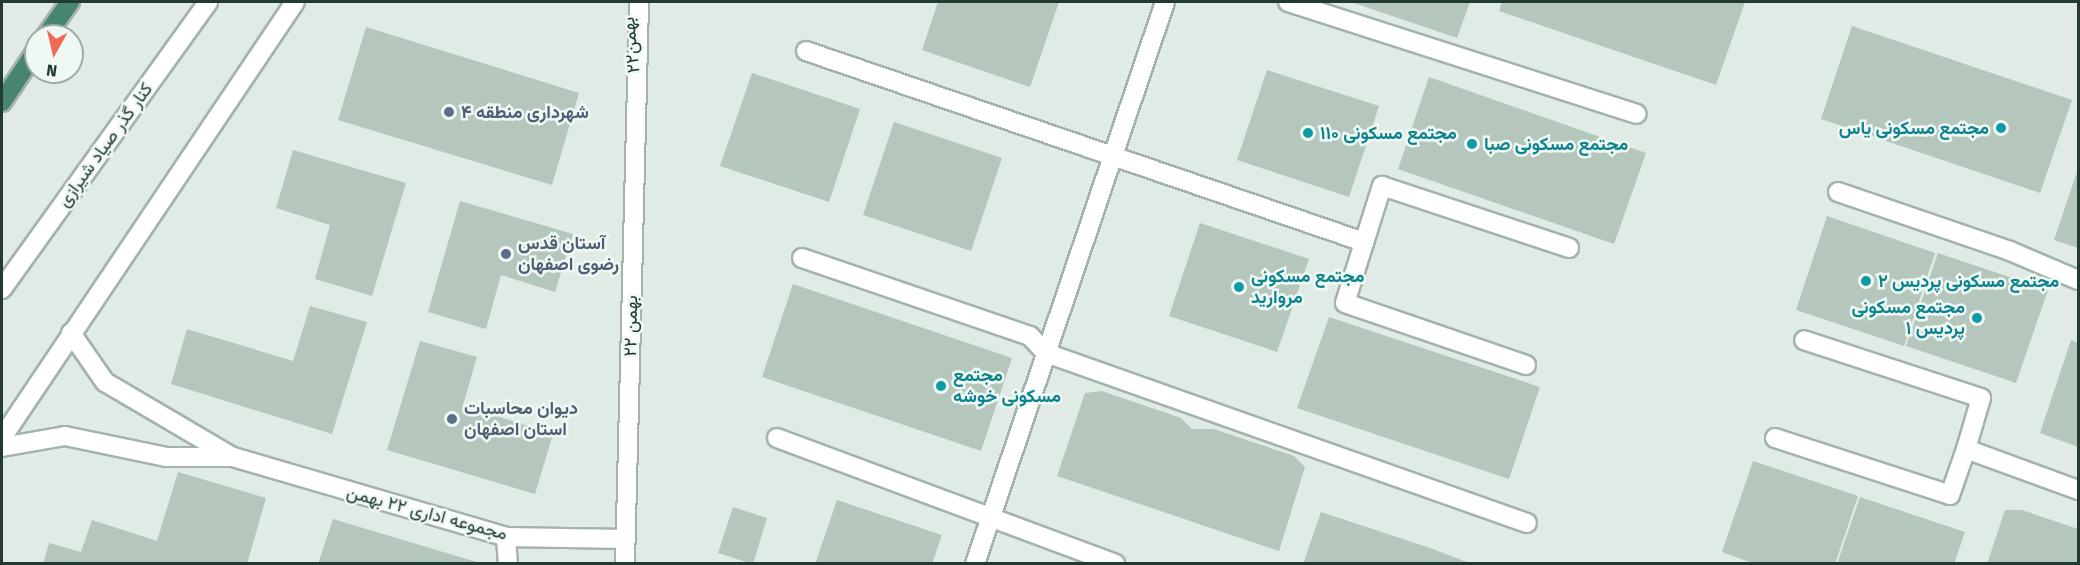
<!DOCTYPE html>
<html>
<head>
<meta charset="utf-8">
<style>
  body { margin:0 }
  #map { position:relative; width:2080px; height:565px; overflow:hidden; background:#e0ebe5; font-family:"Fira Sans",Vazirmatn,sans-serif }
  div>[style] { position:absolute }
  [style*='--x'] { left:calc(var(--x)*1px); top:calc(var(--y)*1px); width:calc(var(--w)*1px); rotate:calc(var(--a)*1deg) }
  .building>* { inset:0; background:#b5c6bd }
  .roads { filter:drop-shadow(2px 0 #a3b3ab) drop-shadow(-2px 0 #a3b3ab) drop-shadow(0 2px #a3b3ab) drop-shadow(0 -2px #a3b3ab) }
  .service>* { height:18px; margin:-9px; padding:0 9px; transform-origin:9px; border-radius:9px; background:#fff }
  .minor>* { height:18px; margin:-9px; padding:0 9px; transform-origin:9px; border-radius:9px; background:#fff }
  .tertiary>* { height:18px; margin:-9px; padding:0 9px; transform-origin:9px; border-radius:9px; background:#fff }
  .secondary>* { height:18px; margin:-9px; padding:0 9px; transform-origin:9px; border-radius:9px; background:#fff }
  .trunk>* { height:18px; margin:-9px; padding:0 9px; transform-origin:9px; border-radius:9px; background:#48846f }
  .dots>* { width:16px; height:16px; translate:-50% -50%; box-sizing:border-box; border:3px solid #f0f8f3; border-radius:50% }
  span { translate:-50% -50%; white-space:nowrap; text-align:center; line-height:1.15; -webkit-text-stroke:5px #f0f8f3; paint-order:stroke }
  .street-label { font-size:18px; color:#213b31 }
  .service-label { font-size:18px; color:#4e5e75; font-weight:700 }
  .left { translate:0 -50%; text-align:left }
  .culture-label { font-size:18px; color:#0d838f; font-weight:700 }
  .right { translate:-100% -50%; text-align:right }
  .frame { position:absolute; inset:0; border:3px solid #213b31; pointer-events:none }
  .north { position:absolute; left:24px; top:24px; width:60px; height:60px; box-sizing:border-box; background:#f0f8f3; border:2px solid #9daca5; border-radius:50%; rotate:188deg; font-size:16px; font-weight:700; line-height:24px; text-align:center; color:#213b31 }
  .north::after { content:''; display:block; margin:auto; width:21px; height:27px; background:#f16a57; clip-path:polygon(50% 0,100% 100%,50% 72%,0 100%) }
</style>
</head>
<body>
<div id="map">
  <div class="building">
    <i style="clip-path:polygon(938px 2px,1059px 2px,1030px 87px,922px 50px)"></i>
    <i style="clip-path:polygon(1351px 2px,1470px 2px,1457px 38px)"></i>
    <i style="clip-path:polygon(1502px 2px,1745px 2px,1716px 85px,1499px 11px)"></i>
    <i style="clip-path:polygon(1852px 26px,2072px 100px,2040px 193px,1821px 119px)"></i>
    <i style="clip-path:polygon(366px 27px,579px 93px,552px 185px,338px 120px)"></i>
    <i style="clip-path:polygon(1267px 70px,1379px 106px,1349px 197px,1237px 160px)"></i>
    <i style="clip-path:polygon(752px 73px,860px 109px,829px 202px,720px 166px)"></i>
    <i style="clip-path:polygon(1429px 77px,1646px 153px,1614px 244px,1398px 169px)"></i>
    <i style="clip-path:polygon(894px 122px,1002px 158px,971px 251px,863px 215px)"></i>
    <i style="clip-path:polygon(293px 150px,406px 183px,372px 296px,315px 279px,330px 225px,276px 208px)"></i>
    <i style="clip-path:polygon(2078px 169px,2078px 248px,2054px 240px)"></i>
    <i style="clip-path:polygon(460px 201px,573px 234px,555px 292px,501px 275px,486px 329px,428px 312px)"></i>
    <i style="clip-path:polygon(1827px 216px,1935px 253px,1904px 346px,1796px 310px)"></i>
    <i style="clip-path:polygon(1200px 223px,1309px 259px,1277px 352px,1169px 316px)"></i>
    <i style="clip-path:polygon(1938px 253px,2048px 290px,2016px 383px,1906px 346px)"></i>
    <i style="clip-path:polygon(793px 284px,1012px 358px,981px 451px,762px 377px)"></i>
    <i style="clip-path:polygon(310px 306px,367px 322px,332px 434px,171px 384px,187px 329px,293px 361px)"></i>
    <i style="clip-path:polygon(1329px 317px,1540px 387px,1509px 479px,1297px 408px)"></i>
    <i style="clip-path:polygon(2071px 340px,2078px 343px,2078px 447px,2040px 433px)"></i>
    <i style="clip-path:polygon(420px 341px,477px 357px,463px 405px,553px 434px,535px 494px,387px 450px)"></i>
    <i style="clip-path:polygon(1102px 391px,1181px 418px,1192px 429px,1214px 429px,1294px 456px,1305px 467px,1279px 551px,1057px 476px,1085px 393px)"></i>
    <i style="clip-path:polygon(1753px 461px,1858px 496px,1835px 564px,1755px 564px,1722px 552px)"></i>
    <i style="clip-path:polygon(178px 472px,266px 498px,247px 564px,43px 564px,49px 543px,81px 552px,92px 520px,157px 541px)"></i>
    <i style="clip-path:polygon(1860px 497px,1965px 532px,1954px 564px,1837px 564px)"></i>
    <i style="clip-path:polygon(837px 500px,942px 535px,932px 564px,815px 564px)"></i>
    <i style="clip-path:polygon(733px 507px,767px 518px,753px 564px,718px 553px)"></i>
    <i style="clip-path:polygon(2005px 510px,2022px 510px,2078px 529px,2078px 564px,1987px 564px)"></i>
    <i style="clip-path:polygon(1321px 512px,1430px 548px,1472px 564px,1303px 564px)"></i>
    <i style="clip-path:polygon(333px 519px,480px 563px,480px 564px,318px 564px)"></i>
  </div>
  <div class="roads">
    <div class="service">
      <i style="--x:71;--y:333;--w:60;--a:55.2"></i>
      <i style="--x:105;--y:382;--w:148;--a:30.4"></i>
      <i style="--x:233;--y:457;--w:284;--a:16.3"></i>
      <i style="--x:506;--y:537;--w:120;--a:1"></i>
      <i style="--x:2;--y:438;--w:525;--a:-56.1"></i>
      <i style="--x:2;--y:447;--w:64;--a:-9.9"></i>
      <i style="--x:65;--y:436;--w:103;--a:11.7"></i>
      <i style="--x:166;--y:457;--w:65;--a:0"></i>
      <i style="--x:506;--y:537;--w:27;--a:86"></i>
    </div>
    <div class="minor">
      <i style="--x:1288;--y:2;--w:366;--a:17.8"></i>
      <i style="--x:806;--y:51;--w:590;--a:18.9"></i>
      <i style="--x:1838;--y:192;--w:182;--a:18.9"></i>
      <i style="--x:2010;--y:251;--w:74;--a:23.1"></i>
      <i style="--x:802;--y:258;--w:241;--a:18.9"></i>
      <i style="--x:1030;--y:336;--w:23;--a:47"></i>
      <i style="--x:1046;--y:353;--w:510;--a:19.46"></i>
      <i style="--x:1526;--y:365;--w:191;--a:-161.1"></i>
      <i style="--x:1345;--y:303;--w:123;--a:-72.5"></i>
      <i style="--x:1382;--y:186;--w:197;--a:18.3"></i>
      <i style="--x:777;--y:438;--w:361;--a:20.4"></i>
      <i style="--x:1775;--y:438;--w:184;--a:18"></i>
      <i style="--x:1950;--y:495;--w:49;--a:-70.8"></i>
      <i style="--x:1966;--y:449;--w:53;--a:-73.6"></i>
      <i style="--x:1981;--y:398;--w:186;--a:-161.9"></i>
      <i style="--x:1966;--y:449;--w:119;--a:20.1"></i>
    </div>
    <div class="tertiary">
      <i style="--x:975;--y:564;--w:593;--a:-71.32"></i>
    </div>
    <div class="secondary">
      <i style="--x:2;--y:289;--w:353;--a:-54.3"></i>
      <i style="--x:625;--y:564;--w:562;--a:-88.57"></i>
    </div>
    <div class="trunk">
      <i style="--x:46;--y:36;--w:42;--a:-54.8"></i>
      <i style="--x:2;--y:102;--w:61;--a:-56.3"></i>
    </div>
  </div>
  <div class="dots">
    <i style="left:449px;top:112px;background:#5c6f8a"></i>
    <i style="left:2001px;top:128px;background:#0f9aa8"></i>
    <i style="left:1308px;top:133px;background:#0f9aa8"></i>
    <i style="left:1472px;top:144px;background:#0f9aa8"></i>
    <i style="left:506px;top:254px;background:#5c6f8a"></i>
    <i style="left:1866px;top:281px;background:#0f9aa8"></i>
    <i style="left:1239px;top:287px;background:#0f9aa8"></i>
    <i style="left:1977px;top:318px;background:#0f9aa8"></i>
    <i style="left:941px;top:386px;background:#0f9aa8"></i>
    <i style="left:452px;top:419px;background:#5c6f8a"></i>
  </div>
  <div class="street-label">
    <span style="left:631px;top:45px;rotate:-96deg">۲۲بهمن</span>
    <span style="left:105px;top:145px;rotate:-54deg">کنار گذر صیاد شیرازی</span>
    <span style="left:631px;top:326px;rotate:-89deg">۲۲ بهمن</span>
    <span style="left:427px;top:513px;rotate:15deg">مجموعه اداری ۲۲ بهمن</span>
  </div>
  <div class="service-label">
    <span class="left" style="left:461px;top:112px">شهرداری منطقه ۴</span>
    <span class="left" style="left:518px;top:254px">آستان قدس<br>رضوی اصفهان</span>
    <span class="left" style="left:464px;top:419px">دیوان محاسبات<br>استان اصفهان</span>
  </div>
  <div class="culture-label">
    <span class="right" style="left:1989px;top:128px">مجتمع مسکونی یاس</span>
    <span class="left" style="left:1320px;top:133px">مجتمع مسکونی ۱۱۰</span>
    <span class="left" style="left:1484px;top:144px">مجتمع مسکونی صبا</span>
    <span class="left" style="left:1251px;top:287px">مجتمع مسکونی<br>مروارید</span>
    <span class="left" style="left:1878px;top:281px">مجتمع مسکونی پردیس ۲</span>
    <span class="right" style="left:1965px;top:318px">مجتمع مسکونی<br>پردیس ۱</span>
    <span class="left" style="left:953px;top:386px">مجتمع<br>مسکونی خوشه</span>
  </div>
  <div class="frame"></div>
  <div class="north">N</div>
</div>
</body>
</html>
